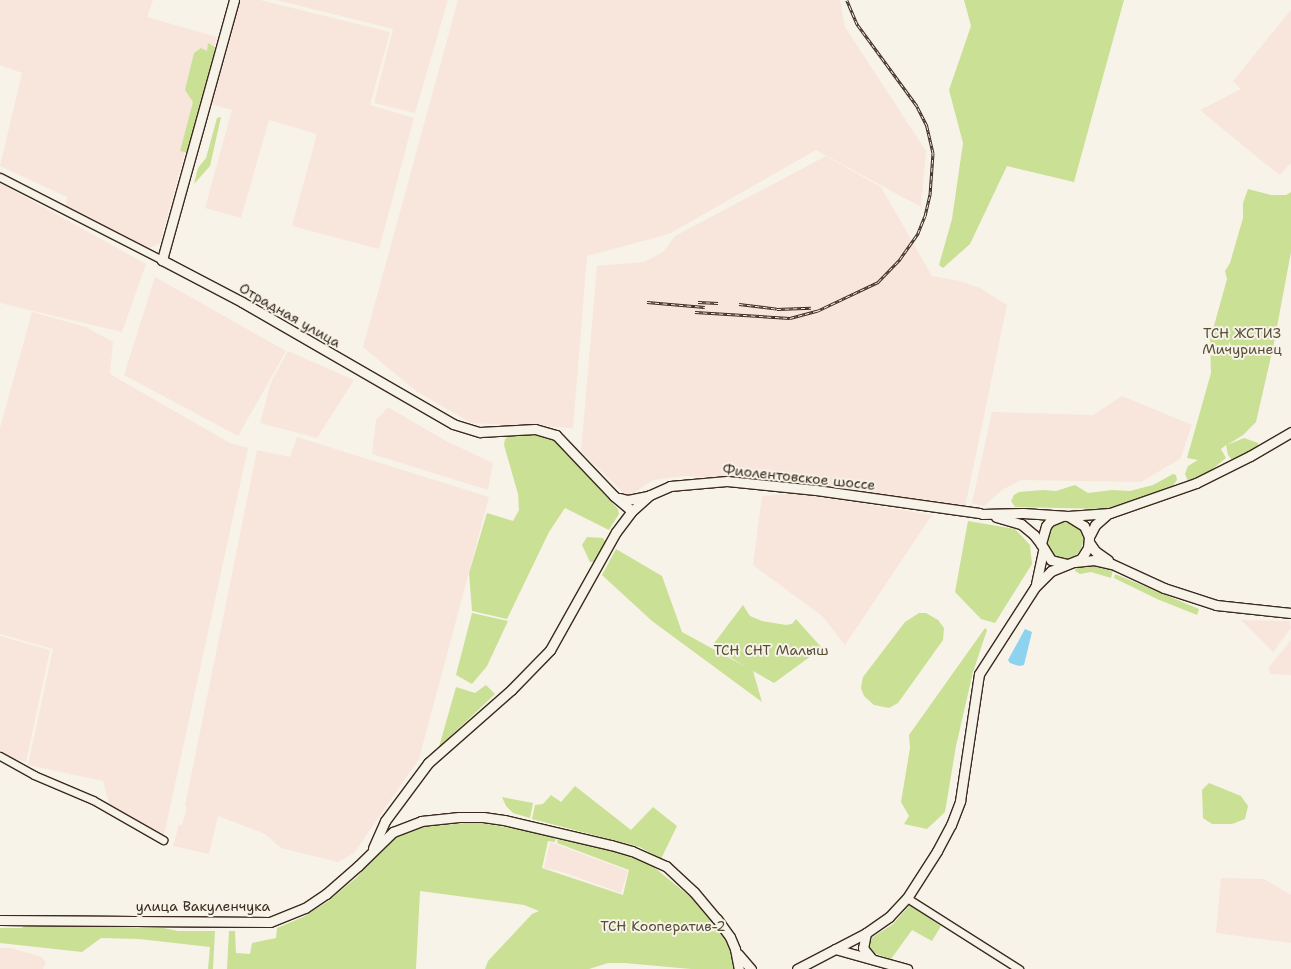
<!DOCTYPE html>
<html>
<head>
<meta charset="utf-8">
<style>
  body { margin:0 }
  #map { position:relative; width:1291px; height:969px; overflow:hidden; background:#f7f3e8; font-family:"Shantell Sans",sans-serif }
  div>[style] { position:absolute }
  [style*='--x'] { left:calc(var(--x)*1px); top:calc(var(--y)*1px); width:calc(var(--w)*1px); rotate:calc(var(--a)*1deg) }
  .built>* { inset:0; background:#f8e6dc }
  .green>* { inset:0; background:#cae095 }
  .round { border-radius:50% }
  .water>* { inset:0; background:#8dd3ef }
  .roads { filter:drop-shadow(1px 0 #3b2a1e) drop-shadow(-1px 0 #3b2a1e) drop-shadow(0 1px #3b2a1e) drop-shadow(0 -1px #3b2a1e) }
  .minor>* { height:7px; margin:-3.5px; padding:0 3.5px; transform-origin:3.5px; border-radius:3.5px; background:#f7f3e8 }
  .major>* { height:9px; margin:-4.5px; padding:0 4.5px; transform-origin:4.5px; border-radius:4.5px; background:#f7f3e8 }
  .rail>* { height:3px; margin-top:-1.5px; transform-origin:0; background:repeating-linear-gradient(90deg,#f7f3e8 0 4px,#3b2a1e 0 8px); box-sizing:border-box; border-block:1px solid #3b2a1e }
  span { translate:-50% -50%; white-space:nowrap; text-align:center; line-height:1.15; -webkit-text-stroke:4px #f7f3e8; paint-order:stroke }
  .street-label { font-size:14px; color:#3b2a1e }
  .park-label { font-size:14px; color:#584e36 }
</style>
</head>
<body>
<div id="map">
  <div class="built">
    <i style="clip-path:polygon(0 0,153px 0,147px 17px,217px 37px,160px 243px,149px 248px,66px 206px,67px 197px,0 166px,22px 73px,0 65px)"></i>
    <i style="clip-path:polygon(237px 0,260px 0,390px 32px,370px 105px,414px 118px,379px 249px,292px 226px,317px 134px,269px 120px,241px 218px,205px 208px,232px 110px,211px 104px)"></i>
    <i style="clip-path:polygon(276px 0,448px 0,415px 113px,374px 103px,393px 29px)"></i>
    <i style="clip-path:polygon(458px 0,840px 0,845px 27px,926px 151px,921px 207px,816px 150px,669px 234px,587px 256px,573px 428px,471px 423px,416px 391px,363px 347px)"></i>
    <i style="clip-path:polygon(1291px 10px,1291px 163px,1279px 175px,1200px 110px,1241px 89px,1233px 81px)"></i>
    <i style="clip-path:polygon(826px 156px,881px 187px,932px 276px,960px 281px,980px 288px,1007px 305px,965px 507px,784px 482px,685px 476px,653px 480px,628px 497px,581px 452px,597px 266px,644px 262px,663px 252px,675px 236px)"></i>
    <i style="clip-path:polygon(0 183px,146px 264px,122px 332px,0 303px)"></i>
    <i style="clip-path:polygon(155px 277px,286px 351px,238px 436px,124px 375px)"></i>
    <i style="clip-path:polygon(32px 312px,86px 327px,113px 342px,110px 374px,230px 443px,248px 448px,164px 835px,110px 807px,103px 781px,28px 765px,53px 649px,0 634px,0 428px)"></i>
    <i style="clip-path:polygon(288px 351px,354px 380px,317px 438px,260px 423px,271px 382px)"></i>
    <i style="clip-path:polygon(1122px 396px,1192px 425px,1180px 459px,1141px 482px,1021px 480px,1002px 490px,984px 506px,972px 503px,992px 412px,1093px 415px)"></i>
    <i style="clip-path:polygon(388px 407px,446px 441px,493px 463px,488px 490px,372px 454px,376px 420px)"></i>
    <i style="clip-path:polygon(297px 437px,489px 497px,419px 759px,354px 853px,338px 862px,281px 848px,265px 834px,218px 816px,209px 854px,173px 846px,179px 825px,182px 825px,187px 807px,185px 806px,257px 450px,290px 457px)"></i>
    <i style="clip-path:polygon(800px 493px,932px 515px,845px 645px,822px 616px,753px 565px,762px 496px)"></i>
    <i style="clip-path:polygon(1241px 620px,1289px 621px,1291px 628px,1273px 652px)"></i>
    <i style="clip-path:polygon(0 636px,50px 650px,26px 762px,0 755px)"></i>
    <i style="clip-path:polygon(1291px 640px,1291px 675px,1270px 674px,1269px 667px)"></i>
    <i style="clip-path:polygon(550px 842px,628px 871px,621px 893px,563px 872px,544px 868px)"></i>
    <i style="clip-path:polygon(1221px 878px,1264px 879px,1291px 895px,1291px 943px,1216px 933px)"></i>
    <i style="clip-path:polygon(0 948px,11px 948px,42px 957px,46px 963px,43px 969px,0 969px)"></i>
  </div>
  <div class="green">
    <i style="clip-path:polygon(964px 0,1124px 0,1074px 182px,1007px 166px,970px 244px,943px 268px,939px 265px,952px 219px,963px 143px,949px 90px,971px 26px)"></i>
    <i style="clip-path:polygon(208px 43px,215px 47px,213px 63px,189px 153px,180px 151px,193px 102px,185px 90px,194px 53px,201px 48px,207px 51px)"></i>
    <i style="clip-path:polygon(221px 117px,210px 166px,194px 184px,198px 168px,206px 158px,217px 118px)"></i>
    <i style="clip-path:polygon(1248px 189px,1271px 195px,1286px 195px,1291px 192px,1291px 252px,1273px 348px,1256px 422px,1243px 435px,1227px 445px,1244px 438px,1258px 443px,1259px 448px,1233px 461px,1228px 455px,1226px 445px,1221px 449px,1226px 458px,1205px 475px,1188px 481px,1185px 474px,1188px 466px,1198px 460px,1187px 458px,1211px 373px,1210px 340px,1227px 279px,1225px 271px,1230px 263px,1243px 218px,1243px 203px)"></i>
    <i style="clip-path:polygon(527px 433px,552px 438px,618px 509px,619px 514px,609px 530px,565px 508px,549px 532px,507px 619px,472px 611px,469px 573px,487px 513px,513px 521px,519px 510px,518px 494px,504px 445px,505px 439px,509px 436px)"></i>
    <i style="clip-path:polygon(1173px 474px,1176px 475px,1177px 480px,1172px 487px,1106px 509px,1015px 507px,1011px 501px,1014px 495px,1019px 492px,1043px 490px,1056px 491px,1075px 485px,1088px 493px,1112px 490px,1130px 491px,1153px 485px)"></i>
    <i class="round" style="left:1045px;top:521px;width:38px;height:38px"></i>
    <i style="clip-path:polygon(968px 521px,1015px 529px,1030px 545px,1032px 564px,995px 623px,981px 619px,955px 592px)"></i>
    <i style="clip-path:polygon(587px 537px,603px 538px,606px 543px,594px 562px,590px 562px,582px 545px)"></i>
    <i style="clip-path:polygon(616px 549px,662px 576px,682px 632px,746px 667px,712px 646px,743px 605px,750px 616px,762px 621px,786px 625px,792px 624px,796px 619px,822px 648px,774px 683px,753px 671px,762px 702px,652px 621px,602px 575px)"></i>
    <i style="clip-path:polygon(1092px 564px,1113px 570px,1111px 578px,1091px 572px,1080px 574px,1075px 571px,1076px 567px)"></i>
    <i style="clip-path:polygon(1115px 574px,1199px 609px,1197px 615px,1157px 599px,1114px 578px)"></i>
    <i style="clip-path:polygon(472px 613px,508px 621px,487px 666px,472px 684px,456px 675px)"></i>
    <i style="clip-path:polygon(919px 613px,926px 613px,938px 620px,944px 628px,943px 640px,898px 703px,889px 708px,874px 705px,864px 696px,861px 688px,863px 677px,905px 622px)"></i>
    <i style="clip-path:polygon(985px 628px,987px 630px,973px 672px,956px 746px,945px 812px,927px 829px,904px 824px,909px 816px,901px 802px,910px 748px,909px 735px)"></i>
    <i style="clip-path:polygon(486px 685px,495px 694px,439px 747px,456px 687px,475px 693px)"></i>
    <i style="clip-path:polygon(1209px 783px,1241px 796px,1248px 806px,1245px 819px,1232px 824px,1212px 824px,1203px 818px,1202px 790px)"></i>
    <i style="clip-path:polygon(575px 786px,631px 830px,653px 807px,677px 826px,661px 859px,640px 847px,532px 819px,535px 805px,543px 804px,551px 795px,561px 802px)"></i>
    <i style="clip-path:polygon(502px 797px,533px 803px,530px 818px,513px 813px,506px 806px)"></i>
    <i style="clip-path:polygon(476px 822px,556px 836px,555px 842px,548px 841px,542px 868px,623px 895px,629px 870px,557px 843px,558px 837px,609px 849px,650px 864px,693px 899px,713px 922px,730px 948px,735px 969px,691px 969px,624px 963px,608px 963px,589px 969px,485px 969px,488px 961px,532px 914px,539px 911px,524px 905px,420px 891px,416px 969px,227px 969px,229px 931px,235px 931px,236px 953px,250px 954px,252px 943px,276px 938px,277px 928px,303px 917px,327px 902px,356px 878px,391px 840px,413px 828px)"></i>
    <i style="clip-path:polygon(910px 905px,941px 926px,932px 941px,912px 930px,891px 959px,868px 951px,867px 941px,893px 924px)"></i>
    <i style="clip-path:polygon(26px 925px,163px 928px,178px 931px,215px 931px,213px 969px,208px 969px,210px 947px,139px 939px,101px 938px,82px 952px,0 943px,0 928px,22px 928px)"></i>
  </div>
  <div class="water">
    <i style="clip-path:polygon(1025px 629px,1032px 632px,1024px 665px,1019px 666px,1010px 663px,1008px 660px)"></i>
  </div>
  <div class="roads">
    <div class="minor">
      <i style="--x:0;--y:177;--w:182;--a:27.1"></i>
      <i style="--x:0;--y:756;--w:39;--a:29"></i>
      <i style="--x:34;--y:775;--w:64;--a:23"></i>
      <i style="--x:93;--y:800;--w:81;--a:29.7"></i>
      <i style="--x:907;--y:898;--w:133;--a:32.4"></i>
    </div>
    <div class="major">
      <i style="--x:234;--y:0;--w:270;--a:105.5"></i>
      <i style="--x:162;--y:260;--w:90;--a:27.7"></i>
      <i style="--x:242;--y:302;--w:244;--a:30"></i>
      <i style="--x:453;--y:424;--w:28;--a:17"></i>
      <i style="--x:480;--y:432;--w:55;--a:-3.1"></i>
      <i style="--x:535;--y:429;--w:22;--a:16"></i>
      <i style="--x:556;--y:435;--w:84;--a:46.4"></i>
      <i style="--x:614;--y:496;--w:23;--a:40"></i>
      <i style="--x:619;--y:498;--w:9;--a:13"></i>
      <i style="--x:628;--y:500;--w:19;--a:-12"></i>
      <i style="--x:982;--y:514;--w:41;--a:-1.4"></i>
      <i style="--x:1023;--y:513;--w:45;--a:3.8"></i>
      <i style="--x:1068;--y:516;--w:42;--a:-4.1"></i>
      <i style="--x:1110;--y:513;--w:91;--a:-19.2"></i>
      <i style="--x:1196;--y:483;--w:60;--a:-26.6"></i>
      <i style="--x:1250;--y:456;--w:48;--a:-30.3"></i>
      <i style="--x:1062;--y:516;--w:13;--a:157"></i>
      <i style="--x:1050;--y:521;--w:6;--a:129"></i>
      <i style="--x:1046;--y:526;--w:19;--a:106"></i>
      <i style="--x:1041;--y:544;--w:19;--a:58"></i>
      <i style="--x:1051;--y:560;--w:16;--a:14"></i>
      <i style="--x:996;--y:517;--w:26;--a:16"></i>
      <i style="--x:1021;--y:524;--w:17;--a:40"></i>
      <i style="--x:1034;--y:535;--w:11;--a:52"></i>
      <i style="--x:1089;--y:537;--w:13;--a:-63"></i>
      <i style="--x:1095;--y:525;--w:18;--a:-41"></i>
      <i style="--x:1089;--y:542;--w:11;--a:56"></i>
      <i style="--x:1095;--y:551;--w:16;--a:35"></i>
      <i style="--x:1075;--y:562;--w:19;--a:-6"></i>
      <i style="--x:1094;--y:560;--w:18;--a:13"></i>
      <i style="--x:1112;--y:564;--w:57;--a:24.8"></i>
      <i style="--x:1164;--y:588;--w:55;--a:18.1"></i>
      <i style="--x:1216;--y:605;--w:75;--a:6.1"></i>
      <i style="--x:1036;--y:584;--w:35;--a:-78"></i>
      <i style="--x:373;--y:848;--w:30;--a:-66"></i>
      <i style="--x:385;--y:821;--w:72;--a:-53.4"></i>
      <i style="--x:428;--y:763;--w:111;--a:-41.3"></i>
      <i style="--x:511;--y:690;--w:56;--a:-45.7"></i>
      <i style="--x:550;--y:650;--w:135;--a:-60.8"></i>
      <i style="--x:616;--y:532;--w:26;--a:-53"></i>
      <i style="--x:632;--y:511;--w:24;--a:-42"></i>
      <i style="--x:650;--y:495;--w:22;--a:-24"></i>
      <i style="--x:670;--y:486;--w:57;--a:-5"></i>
      <i style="--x:727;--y:481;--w:89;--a:5.8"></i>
      <i style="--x:816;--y:490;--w:165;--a:8"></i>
      <i style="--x:0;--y:920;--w:270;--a:0.4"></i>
      <i style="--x:270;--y:922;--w:38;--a:-22"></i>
      <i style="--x:305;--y:908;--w:25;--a:-34"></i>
      <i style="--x:326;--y:894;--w:43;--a:-41.2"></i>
      <i style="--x:358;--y:866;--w:49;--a:-44.2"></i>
      <i style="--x:393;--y:832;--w:30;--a:-21"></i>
      <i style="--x:421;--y:821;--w:38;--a:-6"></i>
      <i style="--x:459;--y:817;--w:24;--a:0"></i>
      <i style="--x:483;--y:817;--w:21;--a:8"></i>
      <i style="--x:504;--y:820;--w:110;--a:13.2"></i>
      <i style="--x:611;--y:845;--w:22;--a:16"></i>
      <i style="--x:632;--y:851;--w:37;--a:24"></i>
      <i style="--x:666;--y:866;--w:38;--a:43"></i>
      <i style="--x:694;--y:892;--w:35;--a:50"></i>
      <i style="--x:717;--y:919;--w:22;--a:54"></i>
      <i style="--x:730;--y:937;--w:13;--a:67"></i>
      <i style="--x:735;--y:949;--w:20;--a:79"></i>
      <i style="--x:866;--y:933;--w:15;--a:101"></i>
      <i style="--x:863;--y:948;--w:13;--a:51"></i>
      <i style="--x:835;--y:949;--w:75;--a:15.5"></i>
      <i style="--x:738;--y:954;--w:20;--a:49"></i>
      <i style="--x:797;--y:969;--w:78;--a:-27.6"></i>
      <i style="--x:866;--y:933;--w:28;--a:-35"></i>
      <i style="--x:889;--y:917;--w:26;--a:-47"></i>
      <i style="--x:907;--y:898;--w:56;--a:-57.4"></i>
      <i style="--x:937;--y:851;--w:30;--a:-62"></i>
      <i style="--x:951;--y:825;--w:26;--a:-69"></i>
      <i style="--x:960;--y:801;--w:128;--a:-81.5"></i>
      <i style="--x:979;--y:674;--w:103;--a:-57.2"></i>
      <i style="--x:1035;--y:587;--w:23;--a:-45"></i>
      <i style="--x:1051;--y:571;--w:32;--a:-22"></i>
      <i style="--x:1081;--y:559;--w:13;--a:-58"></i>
      <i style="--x:1088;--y:548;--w:11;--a:-85"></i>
      <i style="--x:1089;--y:537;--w:12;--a:-114"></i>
      <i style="--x:1084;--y:526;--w:19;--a:-148"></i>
    </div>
  </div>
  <div class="rail">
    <i style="--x:647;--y:302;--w:58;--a:4.9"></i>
    <i style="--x:698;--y:302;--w:20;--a:3"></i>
    <i style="--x:739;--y:304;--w:38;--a:7"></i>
    <i style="--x:777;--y:309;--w:34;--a:-2"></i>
    <i style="--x:695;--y:312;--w:95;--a:3.6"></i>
    <i style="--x:790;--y:318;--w:28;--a:-15"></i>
    <i style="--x:817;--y:311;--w:68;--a:-25.4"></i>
    <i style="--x:878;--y:282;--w:32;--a:-46"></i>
    <i style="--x:900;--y:259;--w:32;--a:-55"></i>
    <i style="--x:918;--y:233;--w:18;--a:-68"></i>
    <i style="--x:925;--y:216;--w:22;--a:-77"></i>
    <i style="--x:930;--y:195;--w:42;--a:-85.9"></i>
    <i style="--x:933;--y:153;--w:28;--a:-103"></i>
    <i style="--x:927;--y:126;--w:22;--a:-117"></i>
    <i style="--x:917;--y:106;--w:102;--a:-126.2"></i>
    <i style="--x:857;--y:24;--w:26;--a:-113"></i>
  </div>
  <div class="street-label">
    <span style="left:290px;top:315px;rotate:30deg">Отрадная улица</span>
    <span style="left:799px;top:477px;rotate:6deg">Фиолентовское шоссе</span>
    <span style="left:203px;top:906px">улица Вакуленчука</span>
  </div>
  <div class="park-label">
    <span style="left:1242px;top:341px">ТСН ЖСТИЗ<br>Мичуринец</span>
    <span style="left:771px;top:650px">ТСН СНТ Малыш</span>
    <span style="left:663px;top:926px">ТСН Кооператив-2</span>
  </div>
</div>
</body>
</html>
